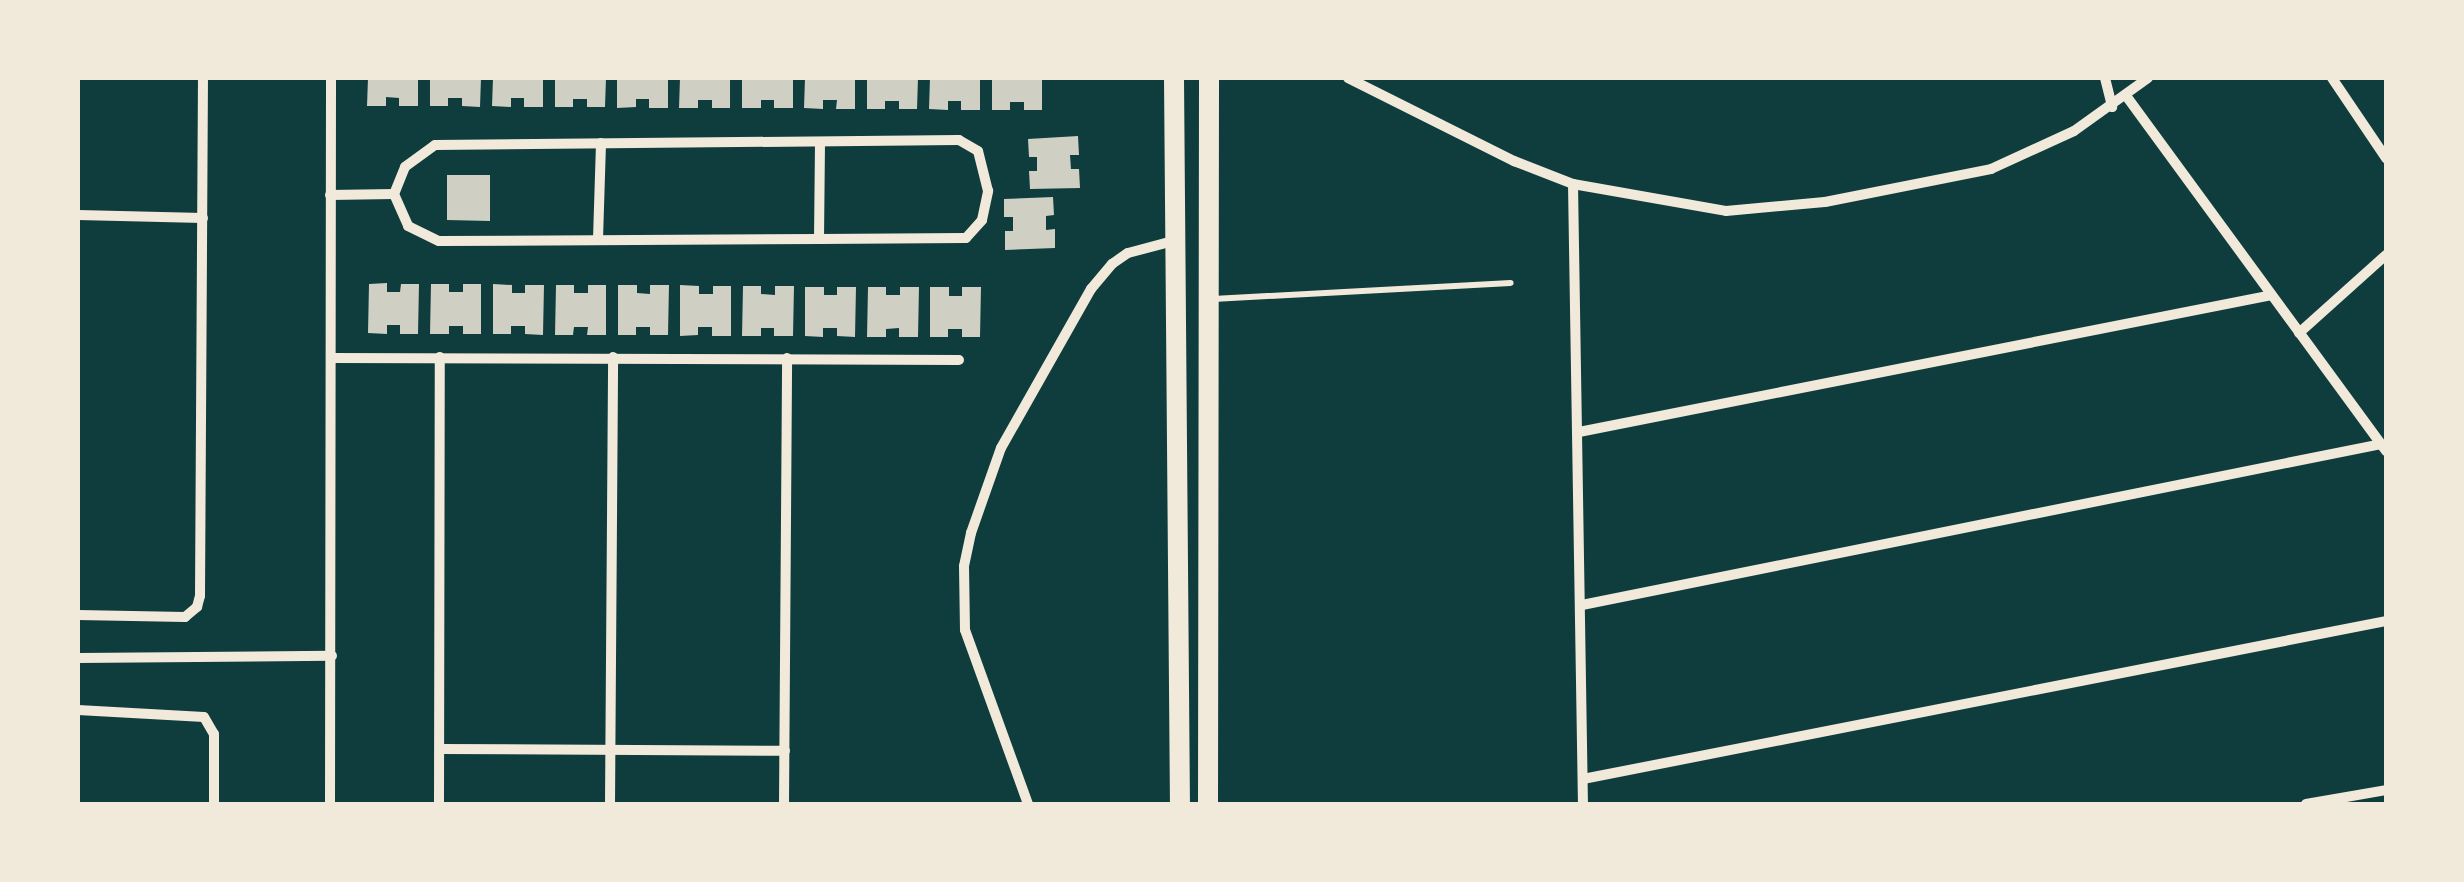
<!DOCTYPE html>
<html>
<head>
<meta charset="utf-8">
<style>
  body { margin:0 }
  #map { position:relative; width:2464px; height:882px; overflow:hidden; background:#0f3d3e; font-family:"Exo 2",sans-serif }
  div>[style] { position:absolute }
  [style*='--x'] { left:calc(var(--x)*1px); top:calc(var(--y)*1px); width:calc(var(--w)*1px); rotate:calc(var(--a)*1deg) }
  .building>* { inset:0; background:#cfcfc3 }
  .service>* { height:6px; margin:-3px; padding:0 3px; transform-origin:3px; border-radius:3px; background:#f1e9da }
  .minor>* { height:10px; margin:-5px; padding:0 5px; transform-origin:5px; border-radius:5px; background:#f1e9da }
  .trunk>* { height:20px; margin:-10px; padding:0 10px; transform-origin:10px; border-radius:10px; background:#f1e9da }
  span { translate:-50% -50%; white-space:nowrap; text-align:center; line-height:1.15; -webkit-text-stroke:8px #f1e9da; paint-order:stroke }
  .frame { position:absolute; inset:0; border:80px solid #f1e9da; pointer-events:none }
</style>
</head>
<body>
<div id="map">
  <div class="building">
    <i style="clip-path:polygon(368px 78px,418px 78px,418px 106px,399px 106px,399px 98px,386px 97px,386px 106px,367px 106px)"></i>
    <i style="clip-path:polygon(430px 78px,481px 78px,480px 107px,462px 106px,462px 98px,448px 98px,448px 106px,430px 106px)"></i>
    <i style="clip-path:polygon(493px 78px,543px 78px,543px 107px,524px 107px,524px 98px,511px 98px,511px 107px,492px 106px)"></i>
    <i style="clip-path:polygon(555px 78px,606px 78px,605px 107px,587px 107px,587px 99px,573px 99px,573px 107px,555px 107px)"></i>
    <i style="clip-path:polygon(617px 78px,668px 78px,668px 108px,649px 108px,649px 99px,636px 99px,636px 107px,617px 108px)"></i>
    <i style="clip-path:polygon(680px 78px,730px 78px,730px 108px,712px 108px,712px 100px,698px 100px,698px 108px,679px 108px)"></i>
    <i style="clip-path:polygon(742px 78px,793px 78px,793px 108px,774px 108px,774px 100px,761px 100px,761px 108px,742px 108px)"></i>
    <i style="clip-path:polygon(805px 78px,855px 78px,855px 109px,836px 109px,837px 100px,823px 100px,823px 109px,804px 108px)"></i>
    <i style="clip-path:polygon(867px 78px,918px 78px,917px 109px,899px 109px,899px 101px,885px 101px,885px 109px,867px 109px)"></i>
    <i style="clip-path:polygon(930px 78px,980px 78px,980px 110px,961px 110px,961px 101px,948px 101px,948px 110px,929px 109px)"></i>
    <i style="clip-path:polygon(992px 78px,1042px 78px,1042px 110px,1024px 110px,1024px 102px,1010px 102px,1010px 110px,992px 110px)"></i>
    <i style="clip-path:polygon(1078px 136px,1079px 155px,1070px 155px,1071px 169px,1079px 169px,1080px 188px,1030px 189px,1029px 171px,1037px 171px,1037px 157px,1029px 157px,1028px 139px)"></i>
    <i style="clip-path:polygon(447px 175px,490px 175px,490px 221px,447px 220px)"></i>
    <i style="clip-path:polygon(1053px 197px,1054px 215px,1046px 216px,1046px 230px,1055px 229px,1055px 248px,1005px 250px,1005px 231px,1013px 231px,1013px 217px,1004px 217px,1004px 199px)"></i>
    <i style="clip-path:polygon(387px 283px,387px 292px,400px 292px,401px 284px,419px 284px,418px 334px,400px 334px,400px 325px,387px 325px,387px 334px,368px 333px,369px 284px)"></i>
    <i style="clip-path:polygon(431px 284px,449px 284px,449px 292px,463px 292px,463px 284px,481px 284px,481px 334px,463px 334px,463px 326px,449px 326px,449px 334px,430px 334px)"></i>
    <i style="clip-path:polygon(493px 284px,512px 285px,512px 293px,525px 293px,525px 285px,544px 285px,543px 335px,525px 334px,525px 326px,511px 326px,511px 334px,493px 334px)"></i>
    <i style="clip-path:polygon(556px 285px,574px 285px,574px 293px,588px 293px,588px 285px,606px 285px,606px 335px,587px 335px,588px 327px,574px 327px,573px 335px,555px 335px)"></i>
    <i style="clip-path:polygon(618px 285px,637px 285px,637px 293px,650px 294px,650px 285px,669px 285px,668px 335px,650px 335px,650px 327px,636px 327px,636px 335px,618px 335px)"></i>
    <i style="clip-path:polygon(680px 285px,699px 286px,699px 294px,713px 294px,713px 286px,731px 286px,731px 336px,712px 336px,712px 327px,698px 327px,698px 335px,680px 336px)"></i>
    <i style="clip-path:polygon(743px 286px,761px 286px,761px 294px,775px 295px,775px 286px,794px 286px,793px 336px,774px 336px,774px 328px,761px 328px,761px 336px,742px 336px)"></i>
    <i style="clip-path:polygon(805px 287px,824px 287px,824px 295px,837px 295px,837px 287px,856px 287px,855px 337px,837px 336px,837px 328px,823px 328px,823px 337px,805px 336px)"></i>
    <i style="clip-path:polygon(868px 287px,886px 287px,886px 295px,900px 295px,900px 287px,919px 287px,918px 337px,899px 337px,899px 328px,886px 329px,886px 337px,867px 337px)"></i>
    <i style="clip-path:polygon(930px 287px,949px 287px,949px 296px,962px 296px,962px 287px,981px 287px,980px 337px,962px 337px,962px 329px,948px 329px,948px 337px,930px 337px)"></i>
  </div>
  <div class="service">
    <i style="--x:1213;--y:299;--w:298;--a:-3.1"></i>
  </div>
  <div class="minor">
    <i style="--x:1348;--y:78;--w:186;--a:26.6"></i>
    <i style="--x:1514;--y:161;--w:63;--a:21.3"></i>
    <i style="--x:1573;--y:184;--w:155;--a:10"></i>
    <i style="--x:1726;--y:211;--w:99;--a:-5.2"></i>
    <i style="--x:1825;--y:202;--w:169;--a:-11.2"></i>
    <i style="--x:1991;--y:169;--w:91;--a:-24.6"></i>
    <i style="--x:2074;--y:131;--w:91;--a:-35.6"></i>
    <i style="--x:2105;--y:78;--w:30;--a:76"></i>
    <i style="--x:2332;--y:78;--w:97;--a:56"></i>
    <i style="--x:2127;--y:97;--w:439;--a:53.8"></i>
    <i style="--x:1573;--y:184;--w:620;--a:89.08"></i>
    <i style="--x:330;--y:195;--w:64;--a:-0.9"></i>
    <i style="--x:394;--y:194;--w:35;--a:66"></i>
    <i style="--x:408;--y:226;--w:34;--a:26"></i>
    <i style="--x:439;--y:241;--w:380;--a:-0.3"></i>
    <i style="--x:819;--y:239;--w:147;--a:-0.4"></i>
    <i style="--x:966;--y:238;--w:24;--a:-48"></i>
    <i style="--x:982;--y:220;--w:30;--a:-78"></i>
    <i style="--x:988;--y:191;--w:41;--a:-104"></i>
    <i style="--x:978;--y:151;--w:22;--a:-150"></i>
    <i style="--x:959;--y:140;--w:524;--a:179.45"></i>
    <i style="--x:435;--y:145;--w:37;--a:144"></i>
    <i style="--x:405;--y:167;--w:29;--a:112"></i>
    <i style="--x:78;--y:215;--w:125;--a:1.4"></i>
    <i style="--x:598;--y:239;--w:96;--a:-88.2"></i>
    <i style="--x:819;--y:239;--w:97;--a:-89.4"></i>
    <i style="--x:2299;--y:333;--w:117;--a:-41.9"></i>
    <i style="--x:331;--y:358;--w:628;--a:0.18"></i>
    <i style="--x:1579;--y:432;--w:706;--a:-11.18"></i>
    <i style="--x:1582;--y:605;--w:815;--a:-11.39"></i>
    <i style="--x:78;--y:615;--w:107;--a:1.1"></i>
    <i style="--x:185;--y:617;--w:16;--a:-40"></i>
    <i style="--x:197;--y:607;--w:11;--a:-75"></i>
    <i style="--x:200;--y:596;--w:518;--a:-89.67"></i>
    <i style="--x:78;--y:658;--w:254;--a:-0.5"></i>
    <i style="--x:78;--y:710;--w:126;--a:3.2"></i>
    <i style="--x:204;--y:717;--w:20;--a:60"></i>
    <i style="--x:214;--y:734;--w:70;--a:90"></i>
    <i style="--x:440;--y:749;--w:345;--a:0.3"></i>
    <i style="--x:1583;--y:779;--w:818;--a:-11.13"></i>
    <i style="--x:330;--y:804;--w:726;--a:-89.92"></i>
    <i style="--x:439;--y:804;--w:447;--a:-89.9"></i>
    <i style="--x:610;--y:804;--w:447;--a:-89.6"></i>
    <i style="--x:784;--y:804;--w:446;--a:-89.6"></i>
    <i style="--x:1028;--y:804;--w:185;--a:-109.9"></i>
    <i style="--x:965;--y:630;--w:64;--a:-90.9"></i>
    <i style="--x:964;--y:566;--w:34;--a:-78"></i>
    <i style="--x:971;--y:533;--w:90;--a:-70.6"></i>
    <i style="--x:1001;--y:448;--w:183;--a:-60.5"></i>
    <i style="--x:1091;--y:289;--w:33;--a:-50"></i>
    <i style="--x:1112;--y:264;--w:19;--a:-35"></i>
    <i style="--x:1128;--y:253;--w:51;--a:-14.9"></i>
    <i style="--x:2306;--y:804;--w:81;--a:-9.9"></i>
  </div>
  <div class="trunk">
    <i style="--x:1174;--y:78;--w:726;--a:89.53"></i>
    <i style="--x:1208;--y:804;--w:726;--a:-89.92"></i>
  </div>
  <div class="frame"></div>
</div>
</body>
</html>
